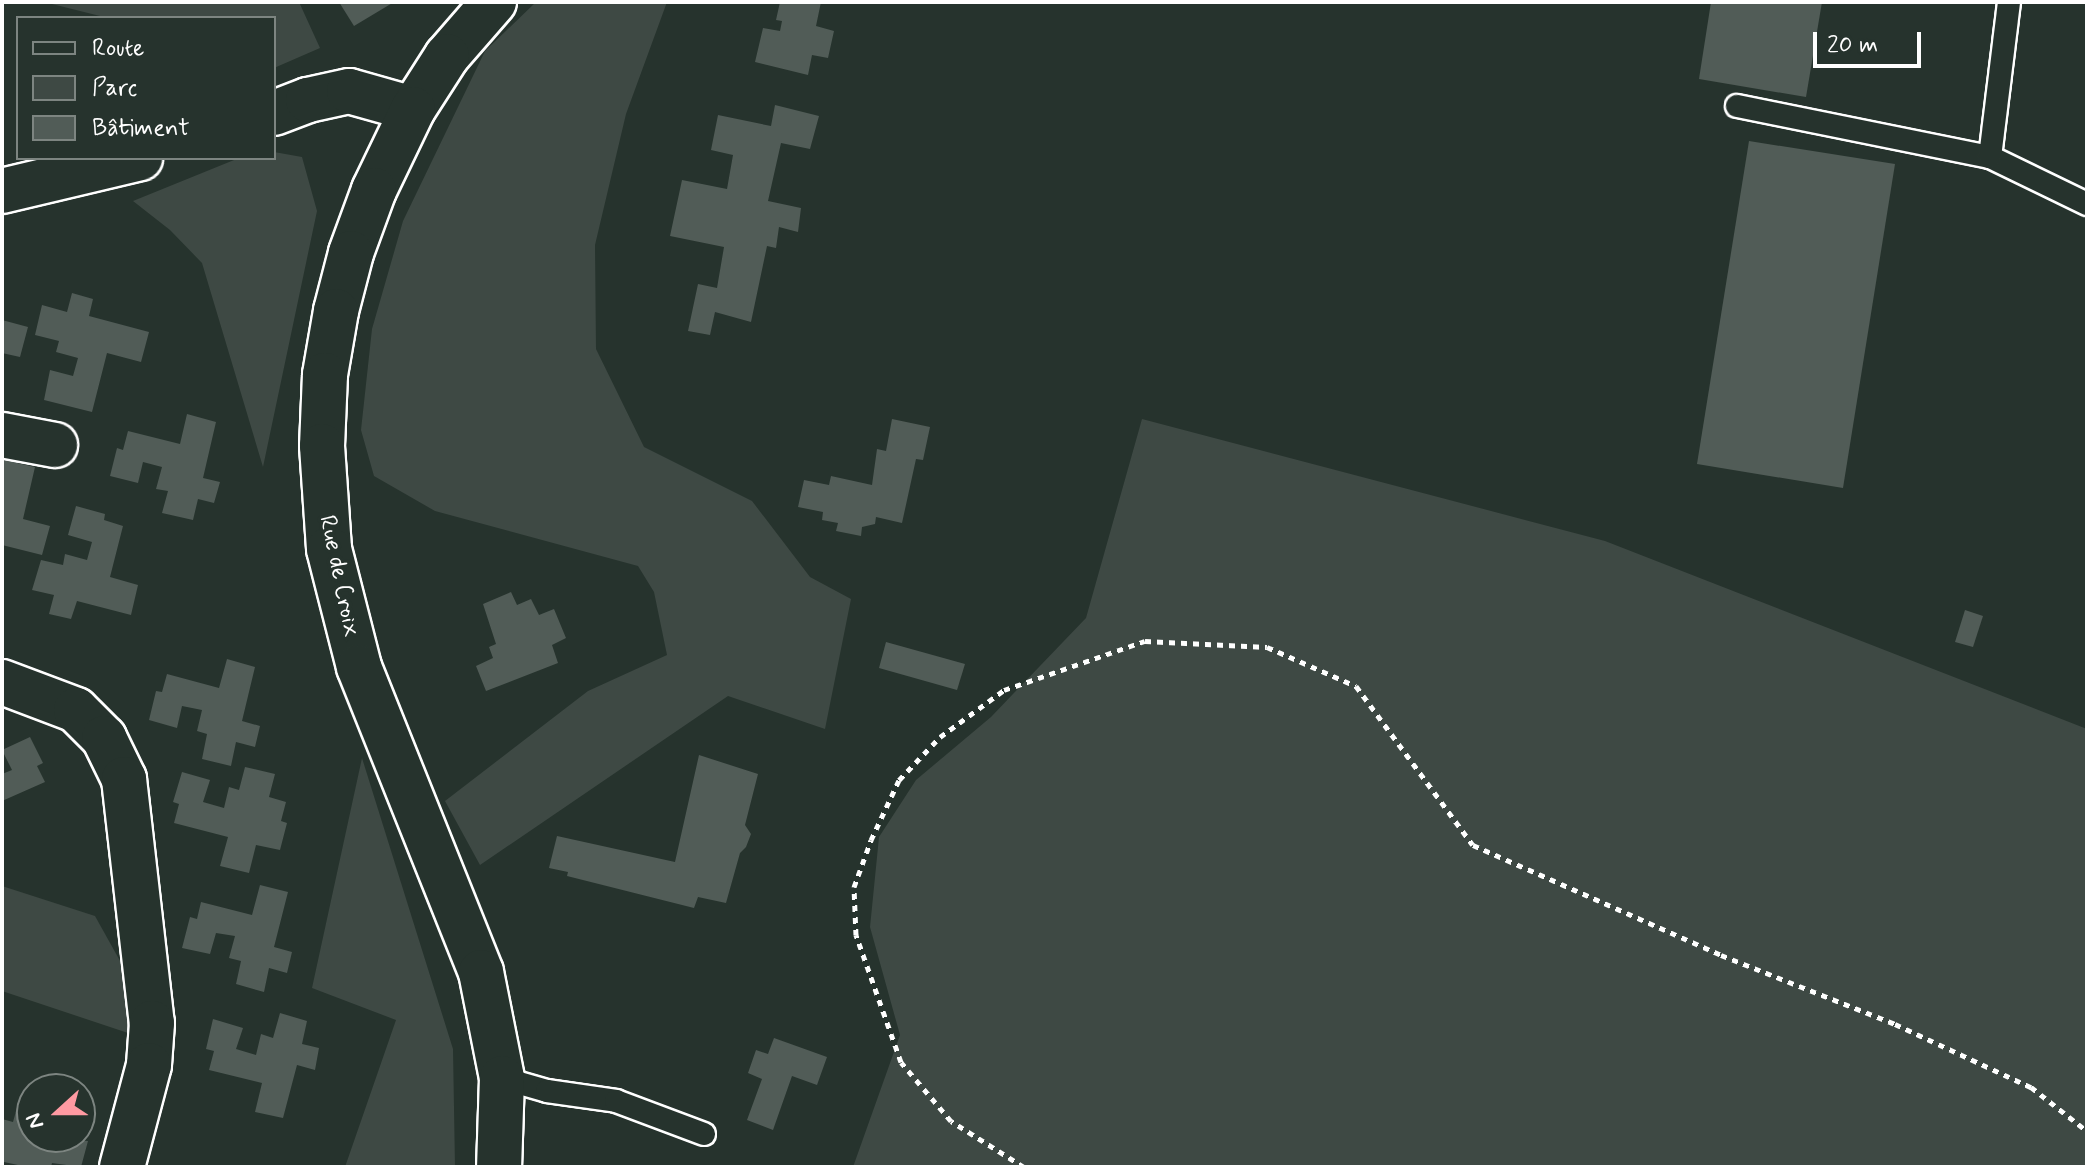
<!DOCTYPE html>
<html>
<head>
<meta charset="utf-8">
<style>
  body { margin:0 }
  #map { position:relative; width:2089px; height:1169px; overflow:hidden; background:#26332d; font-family:Mynerve,sans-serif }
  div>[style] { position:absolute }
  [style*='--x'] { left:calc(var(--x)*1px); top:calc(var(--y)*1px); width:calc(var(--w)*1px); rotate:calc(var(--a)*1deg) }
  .green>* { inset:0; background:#3e4944 }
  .building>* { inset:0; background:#515c57 }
  .path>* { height:5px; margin-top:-2.5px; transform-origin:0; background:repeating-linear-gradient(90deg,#fff 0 6px,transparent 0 12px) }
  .roads { filter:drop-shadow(2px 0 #fff) drop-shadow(-2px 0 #fff) drop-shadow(0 2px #fff) drop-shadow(0 -2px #fff) }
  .service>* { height:22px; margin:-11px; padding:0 11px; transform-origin:11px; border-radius:11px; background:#26332d }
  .minor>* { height:44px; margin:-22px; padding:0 22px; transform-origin:22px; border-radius:22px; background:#26332d }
  .primary>* { height:44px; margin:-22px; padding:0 22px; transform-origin:22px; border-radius:22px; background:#26332d }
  span { translate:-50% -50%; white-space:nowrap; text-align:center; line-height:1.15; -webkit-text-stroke:7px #26332d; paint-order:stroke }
  .street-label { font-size:24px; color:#fff }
  .frame { position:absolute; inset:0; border:4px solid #fff; pointer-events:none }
  .legend { position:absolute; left:16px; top:16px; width:260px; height:144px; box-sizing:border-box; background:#26332d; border:2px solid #7d8581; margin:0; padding:10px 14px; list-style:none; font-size:24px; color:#fff }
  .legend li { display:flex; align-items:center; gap:16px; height:40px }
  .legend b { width:40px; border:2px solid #7d8581 }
  .north { position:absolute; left:16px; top:1073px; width:80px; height:80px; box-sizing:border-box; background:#26332d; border:2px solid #7d8581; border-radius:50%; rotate:249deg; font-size:22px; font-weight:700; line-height:32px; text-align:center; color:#fff }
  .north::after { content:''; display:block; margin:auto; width:28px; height:36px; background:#ff9aa2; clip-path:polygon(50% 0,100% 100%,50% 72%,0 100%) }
  .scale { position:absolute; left:1813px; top:32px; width:108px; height:36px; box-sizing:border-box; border:4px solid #fff; border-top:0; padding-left:10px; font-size:24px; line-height:28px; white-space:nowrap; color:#fff; -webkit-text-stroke:6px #26332d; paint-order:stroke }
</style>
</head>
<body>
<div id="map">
  <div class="green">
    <i style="clip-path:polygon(44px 2px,299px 2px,320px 48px,274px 68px,274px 18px,108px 18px)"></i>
    <i style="clip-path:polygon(536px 2px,667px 2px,626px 114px,595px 245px,596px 349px,644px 447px,752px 501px,810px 577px,851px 599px,825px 729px,728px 696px,480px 865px,445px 801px,588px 691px,667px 655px,654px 592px,638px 566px,435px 511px,374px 476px,361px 430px,372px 329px,403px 221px,485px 51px)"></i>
    <i style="clip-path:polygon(274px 152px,302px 157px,317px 211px,263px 467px,202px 263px,170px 230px,133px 201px,239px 158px,274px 158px)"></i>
    <i style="clip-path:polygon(1142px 419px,1605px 541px,2087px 729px,2087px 1167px,853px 1167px,900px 1035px,870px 927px,879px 837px,916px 780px,991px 717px,1086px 618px)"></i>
    <i style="clip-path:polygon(362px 758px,453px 1049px,455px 1167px,345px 1167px,396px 1020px,312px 988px)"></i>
    <i style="clip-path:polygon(2px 886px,95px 916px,124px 968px,128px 1033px,2px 991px)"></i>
  </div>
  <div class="building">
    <i style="clip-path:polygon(339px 2px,394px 2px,354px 26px)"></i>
    <i style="clip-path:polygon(780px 2px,821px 2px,816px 26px,834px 31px,828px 58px,812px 55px,808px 75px,755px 62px,763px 28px,780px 31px,782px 21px,776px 20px)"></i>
    <i style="clip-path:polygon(1711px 2px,1822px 2px,1806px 97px,1699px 79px)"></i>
    <i style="clip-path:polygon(775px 105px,819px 116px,810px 149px,781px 143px,768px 201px,801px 208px,798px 232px,779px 227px,776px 248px,767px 246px,751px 322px,715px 312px,710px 335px,688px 331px,698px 284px,717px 288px,724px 247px,670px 236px,682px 180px,727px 189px,733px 155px,711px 150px,718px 115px,771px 126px)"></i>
    <i style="clip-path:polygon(1749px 141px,1895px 164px,1843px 488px,1697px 464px)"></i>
    <i style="clip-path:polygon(72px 293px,93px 299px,89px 316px,149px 332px,141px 362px,107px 353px,92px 412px,44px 400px,50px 370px,73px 376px,78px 358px,56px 352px,59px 341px,35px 335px,42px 305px,67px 312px)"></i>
    <i style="clip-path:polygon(2px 320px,28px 327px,20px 357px,2px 353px)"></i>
    <i style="clip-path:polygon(187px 414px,216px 422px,203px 478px,220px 482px,214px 503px,198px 499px,193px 520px,162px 513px,168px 491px,156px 489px,162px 467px,143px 462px,138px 483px,110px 476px,117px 448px,123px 450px,128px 431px,180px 444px)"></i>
    <i style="clip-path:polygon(892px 419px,930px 427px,923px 460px,916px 459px,902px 523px,876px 517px,875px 524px,862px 527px,861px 536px,836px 531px,838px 523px,822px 520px,823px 512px,798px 507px,804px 480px,829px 485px,831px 476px,872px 485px,877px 449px,886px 451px)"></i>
    <i style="clip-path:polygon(2px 452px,18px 456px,17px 463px,35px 467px,23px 519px,50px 526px,42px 555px,2px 545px)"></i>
    <i style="clip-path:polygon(76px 506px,105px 514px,104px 520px,123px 526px,110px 577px,138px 585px,131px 615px,77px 601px,71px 619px,49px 614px,54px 595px,32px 590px,41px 560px,63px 565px,65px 554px,87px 560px,92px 542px,68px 535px)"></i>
    <i style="clip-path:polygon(511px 592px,517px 605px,531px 599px,539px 615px,554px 609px,566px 638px,552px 645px,558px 663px,486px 691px,476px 666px,493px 658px,489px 647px,496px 644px,483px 604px)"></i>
    <i style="clip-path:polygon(1965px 610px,1983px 616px,1973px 647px,1955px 642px)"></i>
    <i style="clip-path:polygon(886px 642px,965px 664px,957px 690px,879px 668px)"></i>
    <i style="clip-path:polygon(227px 659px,255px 667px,242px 721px,260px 726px,255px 747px,236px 742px,231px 766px,202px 759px,207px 734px,197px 731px,202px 710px,182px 706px,177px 728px,149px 720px,156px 691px,162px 692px,167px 674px,219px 688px)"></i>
    <i style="clip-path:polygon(30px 737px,43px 763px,37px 766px,45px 782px,2px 801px,2px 774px,12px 770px,2px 750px)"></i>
    <i style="clip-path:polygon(699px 755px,758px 774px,745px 825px,751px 834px,746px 847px,740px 853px,726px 903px,698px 897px,694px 908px,567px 876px,568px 872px,549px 868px,557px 836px,675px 862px)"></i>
    <i style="clip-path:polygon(245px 767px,275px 774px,269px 797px,286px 802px,281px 821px,287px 823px,280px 850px,256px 845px,249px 873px,220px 866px,228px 837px,174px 823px,179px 804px,173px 802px,182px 772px,210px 780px,203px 802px,224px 808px,229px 787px,239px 790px)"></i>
    <i style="clip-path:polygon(260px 885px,288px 892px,274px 947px,292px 952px,287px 973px,269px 968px,264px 992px,236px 984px,241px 961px,229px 958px,235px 936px,216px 933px,210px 954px,182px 948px,190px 917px,197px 919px,201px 902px,252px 915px)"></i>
    <i style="clip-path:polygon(280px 1013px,307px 1021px,302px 1044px,319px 1048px,315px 1070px,297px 1065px,283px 1118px,255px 1112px,262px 1083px,209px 1070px,214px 1051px,206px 1049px,213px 1019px,243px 1028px,236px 1049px,256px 1055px,261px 1034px,273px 1038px)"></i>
    <i style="clip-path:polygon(774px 1038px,827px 1057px,817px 1085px,792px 1076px,773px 1130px,747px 1120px,762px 1079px,748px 1073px,756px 1050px,768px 1054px)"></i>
    <i style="clip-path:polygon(18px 1104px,32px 1108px,32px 1137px,88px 1141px,81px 1167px,52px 1163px,51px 1167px,27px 1167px,4px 1162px,2px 1119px,13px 1122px)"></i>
  </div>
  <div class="path">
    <i style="--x:1024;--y:1167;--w:86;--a:-147.8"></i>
    <i style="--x:951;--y:1121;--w:77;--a:-130.3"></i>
    <i style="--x:901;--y:1062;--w:135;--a:-109.5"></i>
    <i style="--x:856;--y:935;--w:48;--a:-92.4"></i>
    <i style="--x:854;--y:887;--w:50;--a:-70.1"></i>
    <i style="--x:871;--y:840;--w:66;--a:-65"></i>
    <i style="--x:899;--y:780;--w:59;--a:-46.4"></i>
    <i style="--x:940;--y:737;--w:79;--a:-36.3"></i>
    <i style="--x:1004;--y:690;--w:149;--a:-19.2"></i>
    <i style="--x:1145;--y:641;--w:122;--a:2.8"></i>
    <i style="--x:1267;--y:647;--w:97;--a:23.7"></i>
    <i style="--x:1356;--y:686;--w:197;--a:53.7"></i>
    <i style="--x:1473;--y:845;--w:271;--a:23.9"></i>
    <i style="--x:1721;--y:955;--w:187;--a:21.6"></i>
    <i style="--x:1895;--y:1024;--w:150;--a:24.9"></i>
    <i style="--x:2031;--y:1087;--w:71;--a:38.2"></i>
  </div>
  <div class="roads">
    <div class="service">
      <i style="--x:1737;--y:106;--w:258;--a:11.4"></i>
      <i style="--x:1990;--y:157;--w:108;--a:25.9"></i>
      <i style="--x:1990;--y:157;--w:156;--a:-83"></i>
      <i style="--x:502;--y:1078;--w:47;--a:16.1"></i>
      <i style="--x:547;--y:1091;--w:70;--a:8.2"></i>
      <i style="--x:616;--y:1101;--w:94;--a:20.6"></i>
    </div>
    <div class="minor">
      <i style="--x:274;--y:113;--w:36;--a:-21"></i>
      <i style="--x:308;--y:100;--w:42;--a:-12.4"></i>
      <i style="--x:349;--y:91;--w:66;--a:15.7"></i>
      <i style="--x:2;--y:191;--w:142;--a:-13.4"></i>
      <i style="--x:2;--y:435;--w:54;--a:10.7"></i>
      <i style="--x:2;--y:682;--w:79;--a:20.7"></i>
      <i style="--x:76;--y:710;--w:40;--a:45"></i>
      <i style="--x:104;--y:738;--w:46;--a:64"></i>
      <i style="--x:124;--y:779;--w:246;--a:83.5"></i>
      <i style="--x:152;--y:1023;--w:42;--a:94.1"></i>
      <i style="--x:149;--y:1065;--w:106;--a:104.8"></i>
    </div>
    <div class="primary">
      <i style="--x:494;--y:2;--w:72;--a:131"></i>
      <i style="--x:447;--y:56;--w:63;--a:122.7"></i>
      <i style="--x:413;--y:109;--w:90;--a:115.7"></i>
      <i style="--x:374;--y:190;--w:67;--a:110.1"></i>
      <i style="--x:351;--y:253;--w:60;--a:104.5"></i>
      <i style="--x:336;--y:311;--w:65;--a:99.8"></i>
      <i style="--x:325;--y:375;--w:71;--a:92.4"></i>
      <i style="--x:322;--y:446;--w:103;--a:86.1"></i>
      <i style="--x:329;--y:549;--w:122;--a:75.7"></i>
      <i style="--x:359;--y:667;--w:328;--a:68.2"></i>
      <i style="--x:481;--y:972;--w:108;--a:78.8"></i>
      <i style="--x:502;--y:1078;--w:89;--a:91.9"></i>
    </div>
  </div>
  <div class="street-label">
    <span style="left:339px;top:576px;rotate:78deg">Rue de Croix</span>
  </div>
  <div class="frame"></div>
  <ul class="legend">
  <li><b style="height:10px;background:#26332d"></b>Route</li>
  <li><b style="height:22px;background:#3e4944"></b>Parc</li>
  <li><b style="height:22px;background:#515c57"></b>Bâtiment</li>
  </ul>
  <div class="north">N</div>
  <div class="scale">20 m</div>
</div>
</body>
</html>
